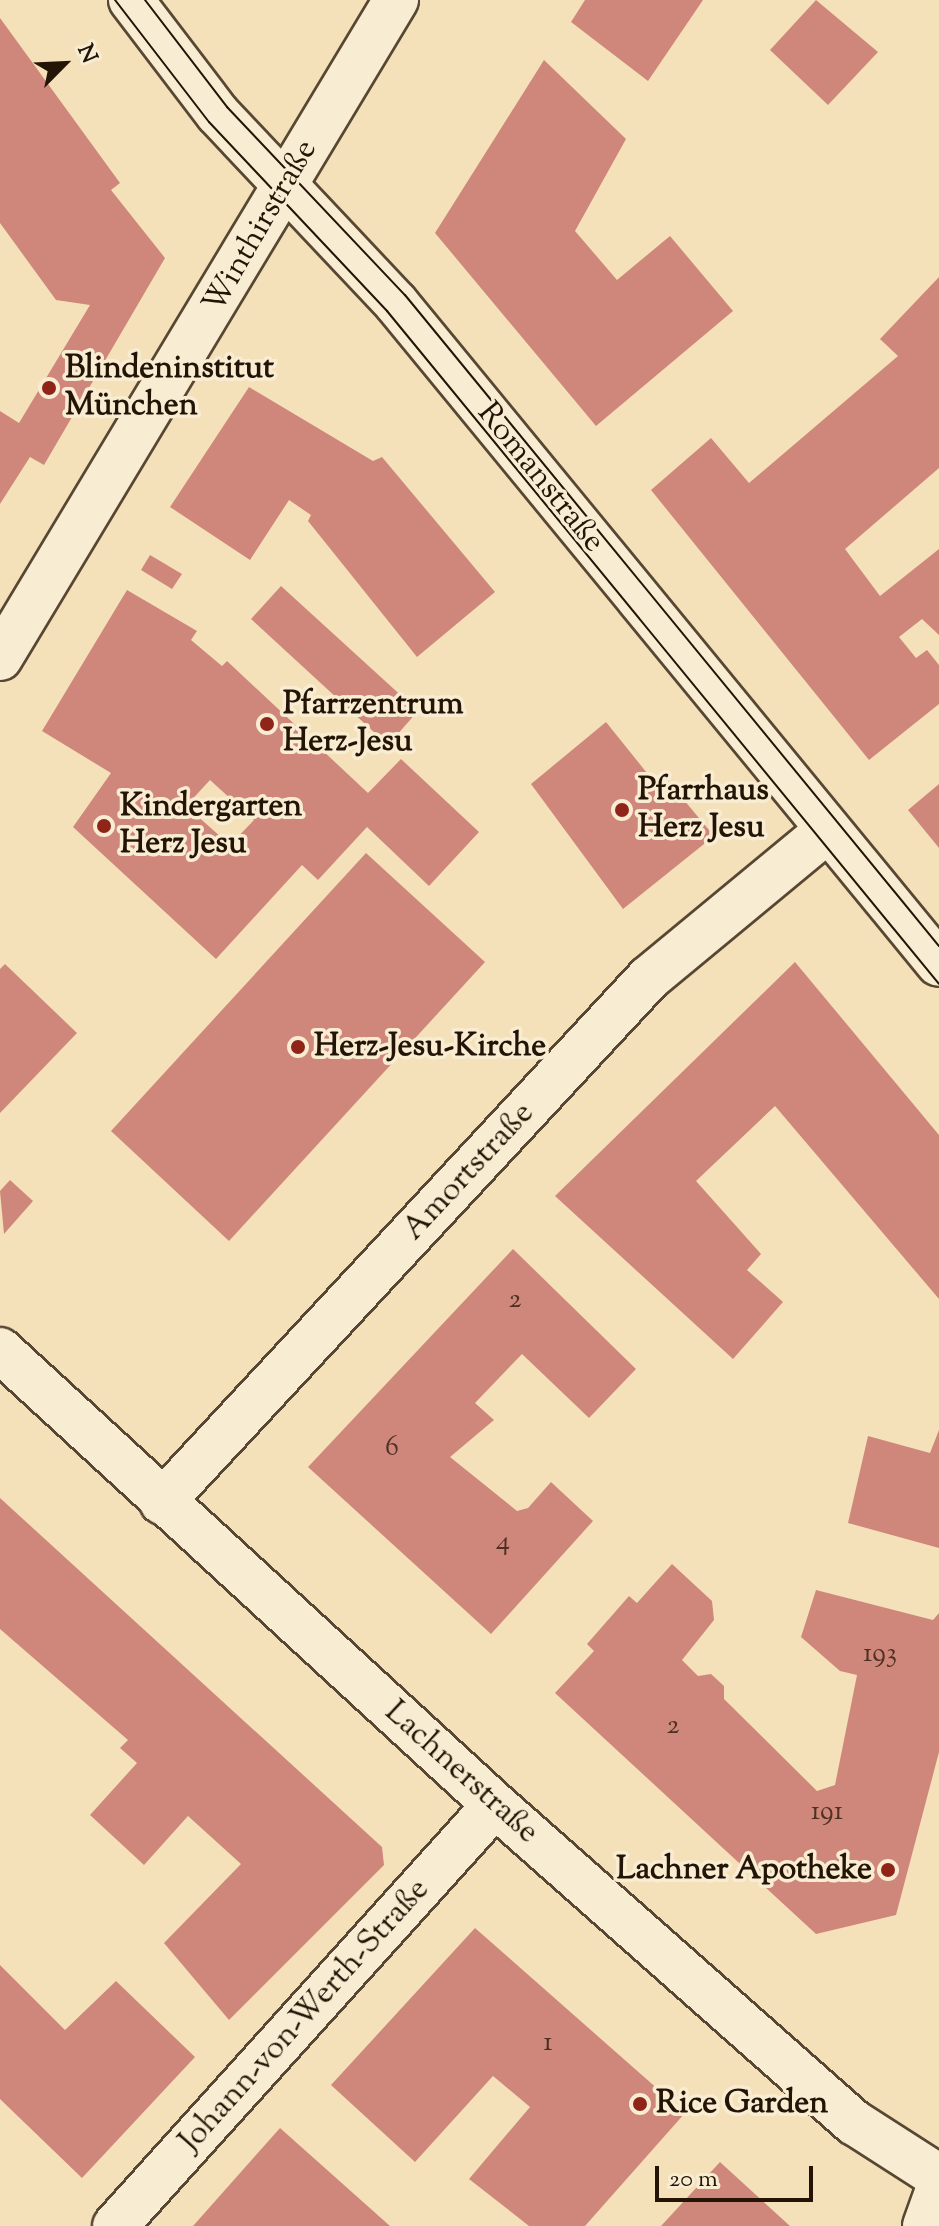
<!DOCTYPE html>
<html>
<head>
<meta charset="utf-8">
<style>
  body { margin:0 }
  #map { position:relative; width:939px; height:2226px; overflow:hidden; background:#f4e1b9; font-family:"Sorts Mill Goudy",serif }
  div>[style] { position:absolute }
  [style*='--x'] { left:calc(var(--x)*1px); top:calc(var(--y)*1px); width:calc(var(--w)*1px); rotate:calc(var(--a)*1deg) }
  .building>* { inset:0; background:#d0877b }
  .roads { filter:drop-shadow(2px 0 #584733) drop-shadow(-2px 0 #584733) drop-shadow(0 2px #584733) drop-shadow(0 -2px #584733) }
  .minor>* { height:44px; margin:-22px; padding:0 22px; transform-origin:22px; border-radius:22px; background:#f8ecd2 }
  .secondary>* { height:44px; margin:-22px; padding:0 22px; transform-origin:22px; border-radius:22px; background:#f8ecd2 }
  .tram>* { height:2px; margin:-1px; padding:0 1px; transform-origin:1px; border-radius:1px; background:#241406 }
  .dots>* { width:22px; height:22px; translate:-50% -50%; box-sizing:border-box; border:4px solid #f8ecd2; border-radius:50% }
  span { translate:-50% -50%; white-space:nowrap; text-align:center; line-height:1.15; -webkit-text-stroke:7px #f8ecd2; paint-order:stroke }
  .number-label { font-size:28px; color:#4f3123 }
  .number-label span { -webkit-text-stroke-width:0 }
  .street-label { font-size:32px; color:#241406 }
  .poi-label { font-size:32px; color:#241406; font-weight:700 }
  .left { translate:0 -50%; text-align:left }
  .right { translate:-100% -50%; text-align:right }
  .north { position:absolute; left:24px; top:24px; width:80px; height:80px; -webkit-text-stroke:6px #f8ecd2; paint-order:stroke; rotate:66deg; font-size:22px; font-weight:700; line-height:32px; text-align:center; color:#241406 }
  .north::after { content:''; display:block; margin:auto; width:28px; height:36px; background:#241406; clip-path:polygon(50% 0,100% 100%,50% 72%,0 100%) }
  .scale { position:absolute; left:655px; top:2166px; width:158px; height:36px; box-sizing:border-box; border:4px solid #241406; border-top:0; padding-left:10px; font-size:24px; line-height:28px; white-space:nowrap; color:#241406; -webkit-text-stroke:6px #f8ecd2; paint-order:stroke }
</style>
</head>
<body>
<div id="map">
  <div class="building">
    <i style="clip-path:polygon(585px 0,703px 0,648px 81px,571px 22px)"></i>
    <i style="clip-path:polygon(816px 0,878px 52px,828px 105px,770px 50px)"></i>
    <i style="clip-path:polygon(0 18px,120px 183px,111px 190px,165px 258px,44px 465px,30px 457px,0 504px,0 411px,19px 423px,90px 305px,56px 300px,0 223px)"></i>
    <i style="clip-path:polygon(544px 60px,626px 139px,575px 231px,617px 280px,670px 236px,733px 311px,596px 426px,435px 233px)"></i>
    <i style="clip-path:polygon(939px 277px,939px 468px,845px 549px,880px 596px,939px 549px,939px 635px,922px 619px,899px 637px,916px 658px,927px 650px,939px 665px,939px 704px,869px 760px,651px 490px,711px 438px,749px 483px,898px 356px,880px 339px)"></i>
    <i style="clip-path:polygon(249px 387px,373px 461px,382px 457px,495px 592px,417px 657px,308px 521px,311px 515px,289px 500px,250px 560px,170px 507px)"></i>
    <i style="clip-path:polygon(150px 555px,182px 574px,172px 589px,141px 570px)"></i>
    <i style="clip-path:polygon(281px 586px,418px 711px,388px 745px,251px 619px)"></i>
    <i style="clip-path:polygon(evenodd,127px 590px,197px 631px,191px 640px,222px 666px,227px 661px,368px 793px,401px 759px,479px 832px,429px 886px,367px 827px,318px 880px,302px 865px,216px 959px,73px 827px,111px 773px,42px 731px,127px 590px,210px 780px,254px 820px,230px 845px,186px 806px,210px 780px)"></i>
    <i style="clip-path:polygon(606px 722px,655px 783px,664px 776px,714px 836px,623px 909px,531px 784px)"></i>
    <i style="clip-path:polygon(939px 784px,939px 848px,908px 810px)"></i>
    <i style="clip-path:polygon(366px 853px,485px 962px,229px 1241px,111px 1131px)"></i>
    <i style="clip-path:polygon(795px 962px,939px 1135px,939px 1299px,775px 1106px,696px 1181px,761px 1254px,747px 1270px,783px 1302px,733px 1359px,555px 1196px)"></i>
    <i style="clip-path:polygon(5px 964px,77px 1033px,0 1113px,0 969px)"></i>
    <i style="clip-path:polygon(10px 1180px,33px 1201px,4px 1234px,0 1191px)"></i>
    <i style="clip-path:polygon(513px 1249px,636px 1369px,589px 1418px,522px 1354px,475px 1403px,494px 1420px,450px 1457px,517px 1511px,528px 1508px,551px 1482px,593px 1521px,491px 1634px,308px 1467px)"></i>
    <i style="clip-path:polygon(939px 1430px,939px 1548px,848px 1523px,868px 1436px,930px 1453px)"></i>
    <i style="clip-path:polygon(0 1498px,382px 1847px,384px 1865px,229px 2020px,164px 1943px,241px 1864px,188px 1816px,144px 1865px,90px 1815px,137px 1763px,120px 1748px,128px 1740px,0 1629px)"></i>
    <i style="clip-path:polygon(672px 1564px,712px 1601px,714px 1620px,682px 1660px,698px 1676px,711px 1674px,724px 1686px,724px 1699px,817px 1791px,835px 1785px,857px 1675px,840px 1671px,801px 1637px,816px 1590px,933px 1620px,939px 1613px,939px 1752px,896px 1915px,816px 1934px,555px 1693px,594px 1651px,587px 1644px,629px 1596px,637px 1603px)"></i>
    <i style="clip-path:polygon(475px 1928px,685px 2113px,585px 2226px,529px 2226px,469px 2179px,530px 2107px,493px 2076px,415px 2162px,331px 2085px)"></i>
    <i style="clip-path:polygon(0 1965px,65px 2030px,116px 1981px,195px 2057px,82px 2178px,0 2099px)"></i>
    <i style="clip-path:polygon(280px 2128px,390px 2226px,193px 2226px)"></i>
    <i style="clip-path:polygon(720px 2162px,790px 2226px,661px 2226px)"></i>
  </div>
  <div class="roads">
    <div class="minor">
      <i style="--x:0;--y:658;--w:768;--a:-58.96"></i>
      <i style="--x:0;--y:1350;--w:672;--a:42.59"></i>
      <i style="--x:495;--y:1805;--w:480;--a:41.5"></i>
      <i style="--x:855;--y:2123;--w:100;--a:32.7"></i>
      <i style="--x:162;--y:1502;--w:715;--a:-47.1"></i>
      <i style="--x:649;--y:978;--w:232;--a:-39.6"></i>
      <i style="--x:115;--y:2226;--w:567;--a:-47.93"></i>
    </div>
    <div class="secondary">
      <i style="--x:131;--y:0;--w:143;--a:52.7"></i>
      <i style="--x:218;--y:114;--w:260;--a:46.7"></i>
      <i style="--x:396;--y:303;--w:855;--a:50.6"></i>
      <i style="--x:925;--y:2226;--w:41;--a:-70.3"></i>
    </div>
  </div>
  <div class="tram">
    <i style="--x:115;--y:0;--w:154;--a:52.4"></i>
    <i style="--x:209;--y:122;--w:260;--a:46.7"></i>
    <i style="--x:387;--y:311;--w:870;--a:50.64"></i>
    <i style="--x:145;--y:0;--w:135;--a:52.5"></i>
    <i style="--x:227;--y:107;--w:259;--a:46.6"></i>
    <i style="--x:405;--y:295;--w:842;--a:50.64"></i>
  </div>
  <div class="dots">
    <i style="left:49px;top:388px;background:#8f2418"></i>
    <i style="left:267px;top:724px;background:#8f2418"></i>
    <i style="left:622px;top:810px;background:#8f2418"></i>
    <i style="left:104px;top:826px;background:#8f2418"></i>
    <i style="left:298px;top:1047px;background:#8f2418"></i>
    <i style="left:888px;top:1870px;background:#8f2418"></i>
    <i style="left:640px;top:2104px;background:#8f2418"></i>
  </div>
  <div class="number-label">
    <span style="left:515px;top:1300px">2</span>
    <span style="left:392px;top:1448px">6</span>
    <span style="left:503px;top:1542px">4</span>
    <span style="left:880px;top:1654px">193</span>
    <span style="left:673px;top:1726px">2</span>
    <span style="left:827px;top:1812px">191</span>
    <span style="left:548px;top:2043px">1</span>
  </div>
  <div class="street-label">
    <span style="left:261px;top:227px;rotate:-60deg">Winthirstraße</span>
    <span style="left:540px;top:478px;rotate:51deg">Romanstraße</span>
    <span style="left:469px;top:1172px;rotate:-47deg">Amortstraße</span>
    <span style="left:461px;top:1773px;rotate:42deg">Lachnerstraße</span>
    <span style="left:305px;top:2016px;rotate:-48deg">Johann-von-Werth-Straße</span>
  </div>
  <div class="poi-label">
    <span class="left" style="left:65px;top:388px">Blindeninstitut<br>München</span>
    <span class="left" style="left:283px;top:724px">Pfarrzentrum<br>Herz-Jesu</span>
    <span class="left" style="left:638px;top:810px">Pfarrhaus<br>Herz Jesu</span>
    <span class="left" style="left:120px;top:826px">Kindergarten<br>Herz Jesu</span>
    <span class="left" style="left:314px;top:1047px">Herz-Jesu-Kirche</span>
    <span class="right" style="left:872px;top:1870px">Lachner Apotheke</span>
    <span class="left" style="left:656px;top:2104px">Rice Garden</span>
  </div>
  <div class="north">N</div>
  <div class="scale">20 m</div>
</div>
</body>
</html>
